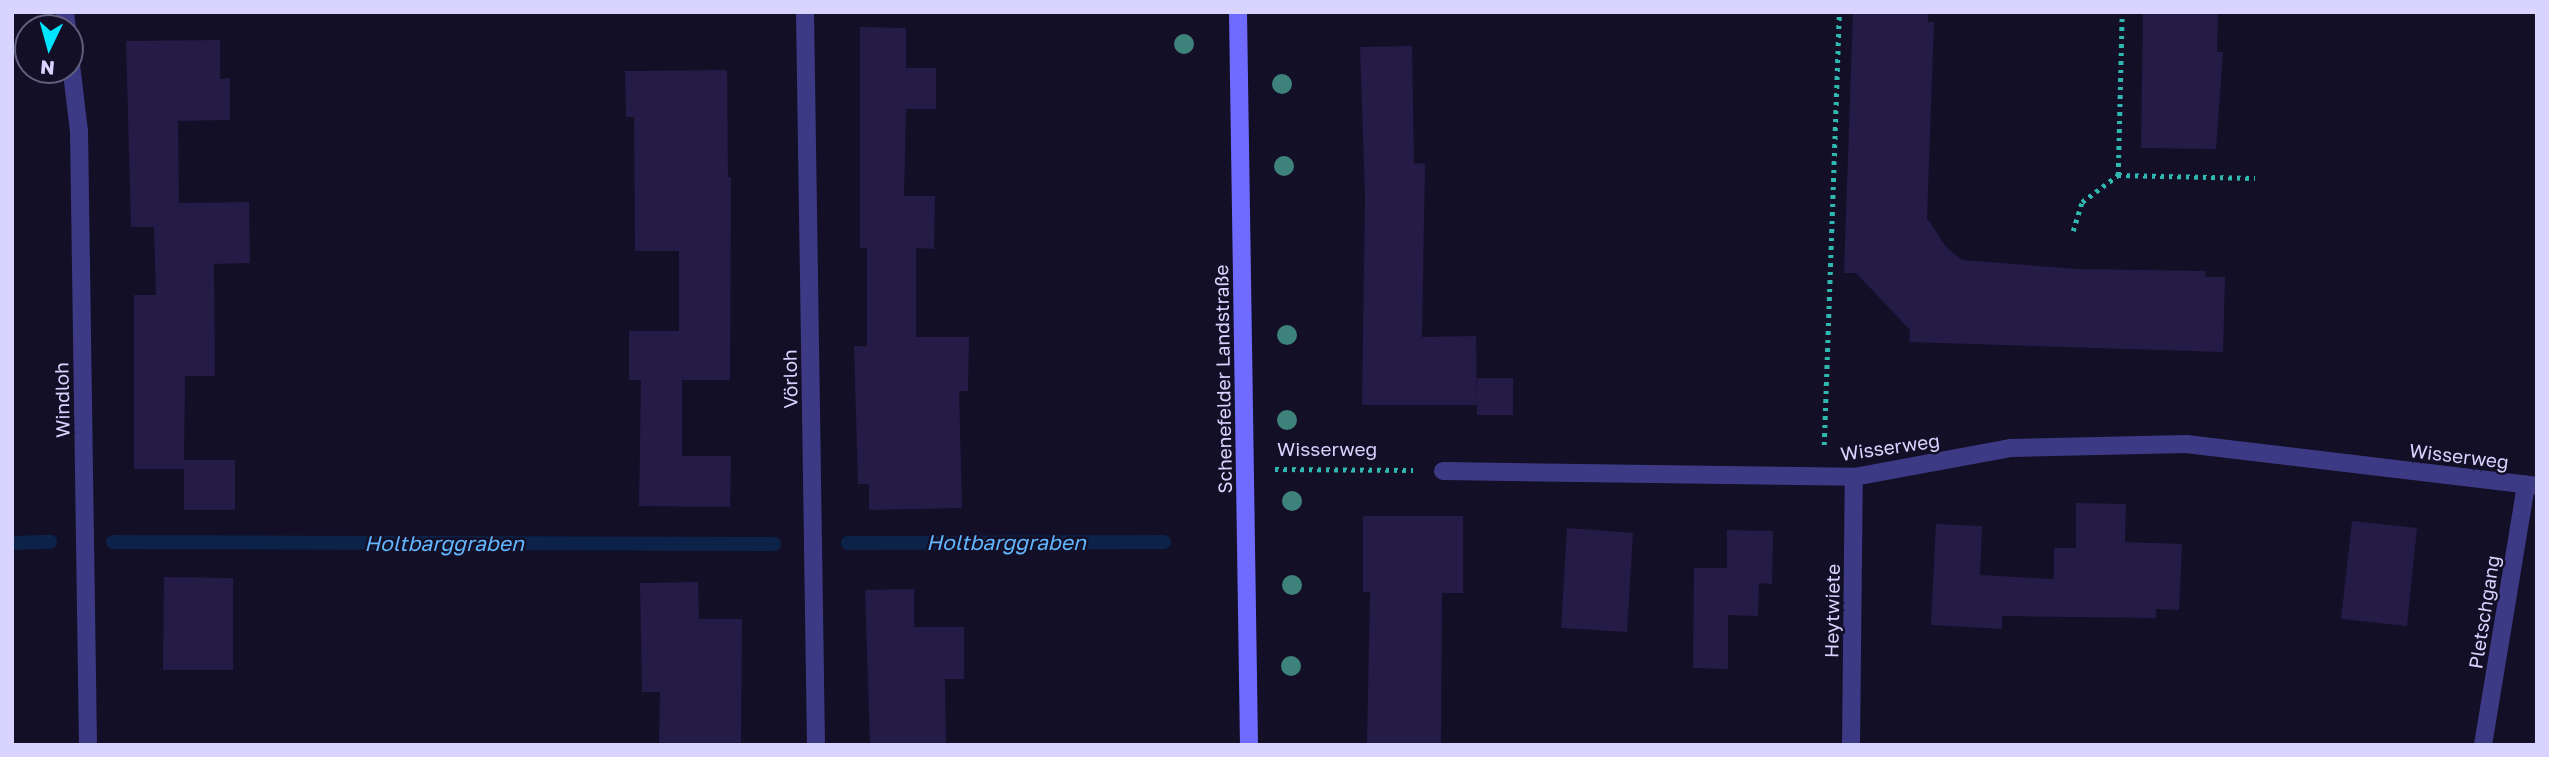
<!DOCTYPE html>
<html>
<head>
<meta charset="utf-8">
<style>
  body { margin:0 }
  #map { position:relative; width:2549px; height:757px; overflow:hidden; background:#130f26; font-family:"Golos Text",sans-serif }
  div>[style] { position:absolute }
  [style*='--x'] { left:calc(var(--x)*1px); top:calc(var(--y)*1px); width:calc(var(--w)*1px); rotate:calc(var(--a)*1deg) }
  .stream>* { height:14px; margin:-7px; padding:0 7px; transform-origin:7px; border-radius:7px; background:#0c2248 }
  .building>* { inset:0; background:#241b47 }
  .path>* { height:4.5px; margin-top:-2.25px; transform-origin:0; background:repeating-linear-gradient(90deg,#2fb8b0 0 3.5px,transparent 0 8.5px) }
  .minor>* { height:18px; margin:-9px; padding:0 9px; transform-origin:9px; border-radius:9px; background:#3d3a85 }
  .secondary>* { height:18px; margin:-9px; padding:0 9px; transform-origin:9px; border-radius:9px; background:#6f6bff }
  .trees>* { width:20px; height:20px; margin:-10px; border-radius:50%; background:#3d827b }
  span { translate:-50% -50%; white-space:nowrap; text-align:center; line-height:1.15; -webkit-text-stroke:5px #130f26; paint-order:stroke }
  .street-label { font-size:19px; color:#d9d4ff }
  .water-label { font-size:21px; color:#62b6ff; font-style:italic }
  .frame { position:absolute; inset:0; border:14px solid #d9d4ff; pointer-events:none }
  .north { position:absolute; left:14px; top:14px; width:70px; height:70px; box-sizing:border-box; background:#130f26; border:2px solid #625e7d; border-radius:50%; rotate:185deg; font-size:19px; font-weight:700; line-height:28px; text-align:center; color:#d9d4ff }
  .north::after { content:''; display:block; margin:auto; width:24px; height:32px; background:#00e5ff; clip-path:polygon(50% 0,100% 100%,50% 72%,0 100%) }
</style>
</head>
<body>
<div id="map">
  <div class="stream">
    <i style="--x:113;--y:542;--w:661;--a:0.17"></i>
    <i style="--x:12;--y:543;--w:38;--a:-2"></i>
    <i style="--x:848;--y:543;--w:316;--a:-0.2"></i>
  </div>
  <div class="building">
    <i style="clip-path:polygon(1853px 12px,1928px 12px,1928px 22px,1934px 22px,1927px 218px,1946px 247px,1962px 260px,2078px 269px,2206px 271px,2205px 277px,2225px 277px,2223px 352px,1909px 342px,1910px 330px,1856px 273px,1844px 273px)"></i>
    <i style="clip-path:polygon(2143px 12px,2218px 12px,2217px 52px,2223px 52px,2216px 149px,2141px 148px)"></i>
    <i style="clip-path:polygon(860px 27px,906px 28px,906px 68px,936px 68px,936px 109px,906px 109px,904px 196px,935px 196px,934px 249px,916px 248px,916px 337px,969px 337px,968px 391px,959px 391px,962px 508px,869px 510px,869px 484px,858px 484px,854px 346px,867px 346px,867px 248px,860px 248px)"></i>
    <i style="clip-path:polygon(220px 40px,220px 79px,230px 78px,230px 120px,178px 121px,179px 203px,249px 202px,250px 263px,214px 264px,215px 376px,185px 376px,184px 460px,235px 460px,235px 510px,184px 510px,184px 469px,134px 469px,134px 295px,156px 295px,154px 227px,131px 227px,126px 41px)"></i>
    <i style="clip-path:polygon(1412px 46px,1414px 164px,1425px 163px,1422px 337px,1476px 336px,1477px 405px,1362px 405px,1365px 196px,1360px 47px)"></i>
    <i style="clip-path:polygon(727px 70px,728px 177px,731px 177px,730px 380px,682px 380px,682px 456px,731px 456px,730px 507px,639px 506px,641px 380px,629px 380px,629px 331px,679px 331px,679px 251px,635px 251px,634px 117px,626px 117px,625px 71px)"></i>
    <i style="clip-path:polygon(1477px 378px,1513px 378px,1513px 415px,1477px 415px)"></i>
    <i style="clip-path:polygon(2076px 503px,2126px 504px,2125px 542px,2182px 544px,2179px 610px,2156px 609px,2156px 618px,2002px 616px,2002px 629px,1931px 625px,1936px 524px,1982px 526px,1980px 575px,2054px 579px,2054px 548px,2076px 548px)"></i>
    <i style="clip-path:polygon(1363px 516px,1463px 516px,1463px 593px,1442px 593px,1441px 745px,1367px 745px,1370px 592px,1363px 592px)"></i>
    <i style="clip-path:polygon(2352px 521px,2417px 528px,2407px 626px,2341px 619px)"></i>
    <i style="clip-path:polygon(1567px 528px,1633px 533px,1627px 632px,1561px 628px)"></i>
    <i style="clip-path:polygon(1727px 530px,1773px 531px,1772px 584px,1759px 583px,1758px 616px,1728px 615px,1728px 669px,1693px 668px,1694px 568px,1727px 568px)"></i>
    <i style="clip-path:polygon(164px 577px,233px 578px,233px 670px,163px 670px)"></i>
    <i style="clip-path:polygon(698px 582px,699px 619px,742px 619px,741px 745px,659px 745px,660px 692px,642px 692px,640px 583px)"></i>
    <i style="clip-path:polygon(914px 589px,914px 627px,964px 627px,964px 679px,945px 679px,946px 745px,870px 745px,865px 590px)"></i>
  </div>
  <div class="path">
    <i style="--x:2118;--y:175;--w:137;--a:1.3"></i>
    <i style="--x:2073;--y:231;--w:30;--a:-73"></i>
    <i style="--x:2082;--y:202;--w:45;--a:-36.9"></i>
    <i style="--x:2118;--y:175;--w:163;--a:-88.6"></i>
    <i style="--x:1824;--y:445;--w:433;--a:-88"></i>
    <i style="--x:1275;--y:469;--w:138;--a:0.4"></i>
  </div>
  <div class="minor">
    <i style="--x:65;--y:12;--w:16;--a:83"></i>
    <i style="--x:805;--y:12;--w:733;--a:89.14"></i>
    <i style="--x:70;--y:56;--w:76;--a:83.2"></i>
    <i style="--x:79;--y:131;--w:614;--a:89.16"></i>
    <i style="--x:1443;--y:471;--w:411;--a:0.8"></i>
    <i style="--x:1854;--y:477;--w:160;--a:-10.5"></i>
    <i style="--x:2011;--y:448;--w:175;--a:-1.3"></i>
    <i style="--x:2186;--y:444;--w:354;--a:6.8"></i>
    <i style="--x:1851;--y:745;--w:268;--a:-89.4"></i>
    <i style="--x:2483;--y:745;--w:264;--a:-80.6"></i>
  </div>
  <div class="secondary">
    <i style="--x:1238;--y:12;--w:733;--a:89.14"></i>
  </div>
  <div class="trees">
    <i style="left:1184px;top:44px"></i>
    <i style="left:1282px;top:84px"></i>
    <i style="left:1284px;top:166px"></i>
    <i style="left:1287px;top:335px"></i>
    <i style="left:1287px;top:420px"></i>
    <i style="left:1292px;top:501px"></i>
    <i style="left:1292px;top:585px"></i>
    <i style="left:1291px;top:666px"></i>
  </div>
  <div class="street-label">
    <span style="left:790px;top:379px;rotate:-91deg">Vörloh</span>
    <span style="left:1223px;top:379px;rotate:-91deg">Schenefelder Landstraße</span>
    <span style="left:62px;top:400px;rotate:-91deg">Windloh</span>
    <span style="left:1890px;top:447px;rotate:-8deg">Wisserweg</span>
    <span style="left:1327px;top:449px">Wisserweg</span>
    <span style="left:2459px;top:456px;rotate:7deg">Wisserweg</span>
    <span style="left:1832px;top:611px;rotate:-89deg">Heytwiete</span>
    <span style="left:2484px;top:612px;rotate:-81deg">Pletschgang</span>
  </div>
  <div class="water-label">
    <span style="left:1006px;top:542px">Holtbarggraben</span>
    <span style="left:444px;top:543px">Holtbarggraben</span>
  </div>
  <div class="frame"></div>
  <div class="north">N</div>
</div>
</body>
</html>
